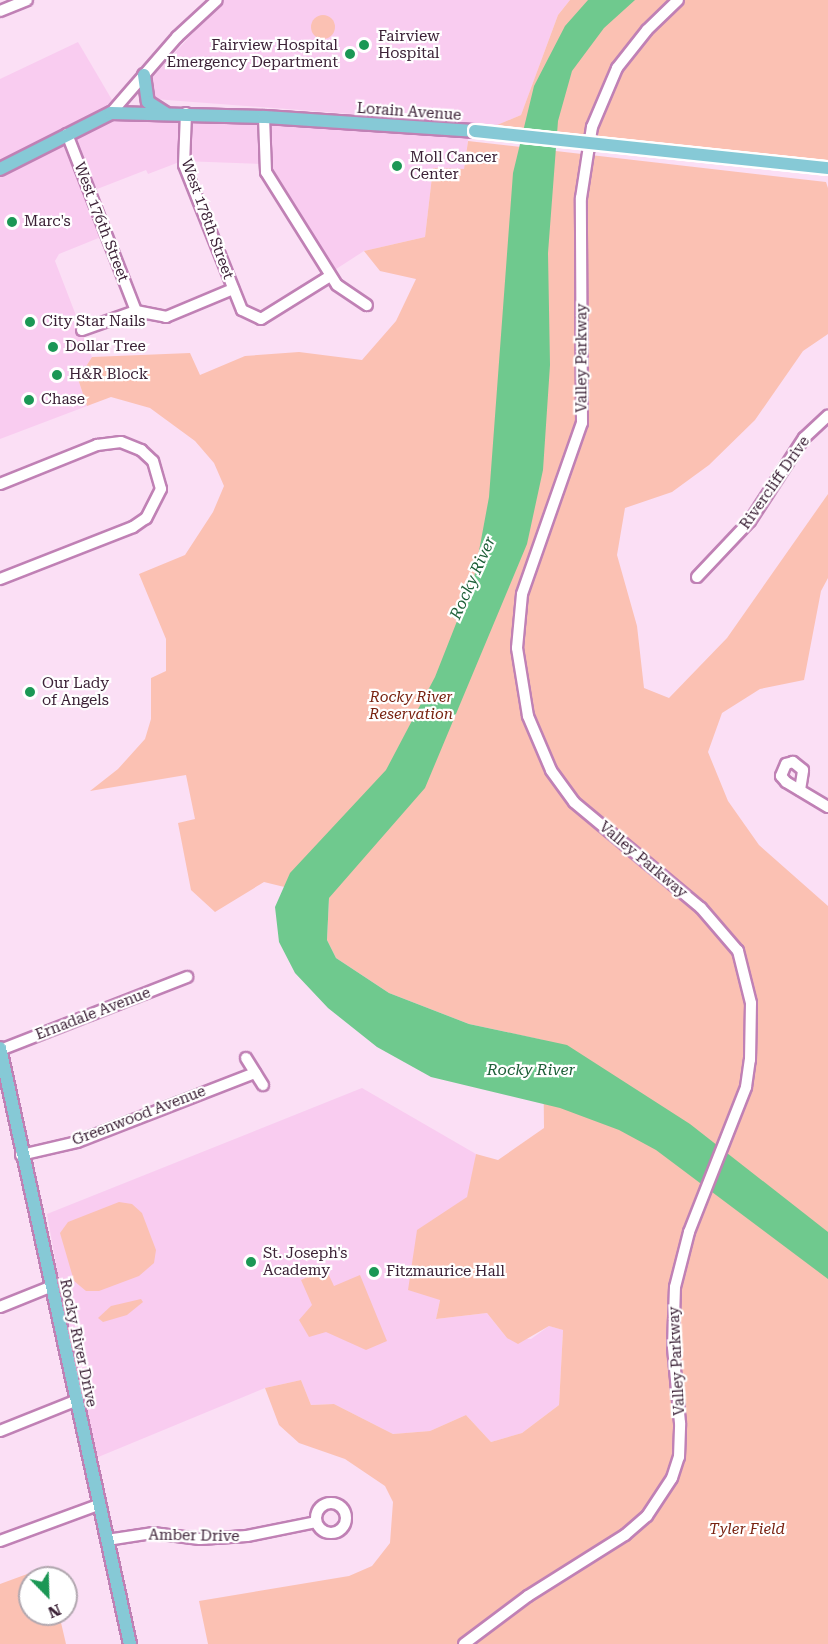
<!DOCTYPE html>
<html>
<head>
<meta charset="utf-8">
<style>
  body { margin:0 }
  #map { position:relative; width:828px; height:1644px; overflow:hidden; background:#fbdff5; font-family:"Roboto Serif",serif }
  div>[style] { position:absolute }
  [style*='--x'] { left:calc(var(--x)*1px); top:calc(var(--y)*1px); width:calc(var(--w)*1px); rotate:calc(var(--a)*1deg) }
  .built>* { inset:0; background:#f9ccf0 }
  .green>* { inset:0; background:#fbc1b3 }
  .round { border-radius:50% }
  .water>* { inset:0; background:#6fc98e }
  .roads { filter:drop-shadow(2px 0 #c081b5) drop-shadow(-2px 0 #c081b5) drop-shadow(0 2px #c081b5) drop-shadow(0 -2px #c081b5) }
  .minor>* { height:10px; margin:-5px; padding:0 5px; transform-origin:5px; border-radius:5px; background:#fff }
  .minor>.ring { margin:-5px; padding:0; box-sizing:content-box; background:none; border:10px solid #fff; border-radius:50% }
  .major>* { height:12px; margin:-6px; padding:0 6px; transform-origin:6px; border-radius:6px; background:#86c9d6 }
  .bridges { filter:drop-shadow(2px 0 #fff) drop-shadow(-2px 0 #fff) drop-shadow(0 2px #fff) drop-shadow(0 -2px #fff) }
  .major-bridge>* { height:12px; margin:-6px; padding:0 6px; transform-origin:6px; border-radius:6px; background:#86c9d6 }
  .dots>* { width:16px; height:16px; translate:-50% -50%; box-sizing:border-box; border:3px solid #fff; border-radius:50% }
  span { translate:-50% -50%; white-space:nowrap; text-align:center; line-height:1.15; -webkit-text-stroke:4.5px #fff; paint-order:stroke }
  .poi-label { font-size:15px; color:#3c2237 }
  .left { translate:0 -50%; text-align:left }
  .right { translate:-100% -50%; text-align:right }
  .street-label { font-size:15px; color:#3c2237 }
  .park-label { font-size:15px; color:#782210; font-style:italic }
  .water-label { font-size:16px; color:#1f6039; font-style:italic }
  .north { position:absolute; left:18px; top:1566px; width:60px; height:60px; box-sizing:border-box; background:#fff; border:2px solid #b1a7af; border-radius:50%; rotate:157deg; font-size:16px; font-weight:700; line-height:24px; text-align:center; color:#3c2237 }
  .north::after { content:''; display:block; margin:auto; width:21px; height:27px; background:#1b9755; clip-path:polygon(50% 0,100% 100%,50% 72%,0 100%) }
</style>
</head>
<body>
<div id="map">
  <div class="built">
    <i style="clip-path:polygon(224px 0,570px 0,558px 15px,521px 115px,497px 125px,154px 99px,149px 91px,153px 76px)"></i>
    <i style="clip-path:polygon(78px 42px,115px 105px,0 167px,0 79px)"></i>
    <i style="clip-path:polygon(110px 115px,469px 132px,464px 170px,433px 168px,425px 237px,364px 251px,330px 273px,261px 164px,182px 161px,148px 174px,146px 170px,92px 191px,69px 135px)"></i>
    <i style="clip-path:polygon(67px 134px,106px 235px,59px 254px,55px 261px,92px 357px,78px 379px,87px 406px,0 439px,0 170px)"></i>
    <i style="clip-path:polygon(362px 1088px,476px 1154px,472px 1185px,456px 1223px,436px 1319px,487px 1313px,507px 1338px,531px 1339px,549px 1326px,563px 1330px,559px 1405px,522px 1433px,491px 1442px,466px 1415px,430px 1431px,393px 1434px,334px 1404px,311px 1405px,301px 1380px,265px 1388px,91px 1460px,47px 1214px)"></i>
  </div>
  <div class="green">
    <i style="clip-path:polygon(570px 0,828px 0,828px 172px,497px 125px,521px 115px,558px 15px)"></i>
    <i class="round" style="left:311px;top:15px;width:24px;height:24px"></i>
    <i style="clip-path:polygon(468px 141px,826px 182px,828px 188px,828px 334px,803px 351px,755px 420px,709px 465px,672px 492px,625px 508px,617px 555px,637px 626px,644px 688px,669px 698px,727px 638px,828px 494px,828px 578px,821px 591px,804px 680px,760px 689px,722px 713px,708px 752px,728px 801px,759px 845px,828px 906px,828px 1644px,208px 1644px,199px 1601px,349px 1576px,372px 1566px,390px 1543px,393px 1502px,385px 1486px,345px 1459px,299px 1443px,279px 1425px,265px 1388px,301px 1380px,311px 1405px,334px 1404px,393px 1434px,430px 1431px,466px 1415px,491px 1442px,522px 1433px,559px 1405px,563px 1330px,549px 1326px,518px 1344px,507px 1338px,487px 1313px,436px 1319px,440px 1300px,408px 1290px,417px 1230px,467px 1197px,476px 1154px,498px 1160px,544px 1128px,543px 1040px,469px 1024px,389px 993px,336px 958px,327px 940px,329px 898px,264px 882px,215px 912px,191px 890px,178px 823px,195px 819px,186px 775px,90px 791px,118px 769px,145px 739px,151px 719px,151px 678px,166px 671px,166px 639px,139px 574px,185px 555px,213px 512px,224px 486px,214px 463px,195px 441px,150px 408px,111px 397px,87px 406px,78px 379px,92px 357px,190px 353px,200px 375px,245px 356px,299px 352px,362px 360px,396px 321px,416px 279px,380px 271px,364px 251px,425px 237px,433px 168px,464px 169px)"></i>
    <i style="clip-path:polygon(119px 1202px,132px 1204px,142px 1213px,156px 1250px,154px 1263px,139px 1276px,99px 1291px,86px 1291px,74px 1281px,60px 1233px,68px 1222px)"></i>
    <i style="clip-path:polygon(326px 1269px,334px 1286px,360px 1275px,387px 1341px,366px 1350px,326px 1332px,309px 1337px,299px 1320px,312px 1305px,301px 1280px)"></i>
    <i style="clip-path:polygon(141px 1299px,143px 1302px,127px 1315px,103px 1322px,98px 1318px,111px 1306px)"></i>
    <i style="clip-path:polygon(49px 1566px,51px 1578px,30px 1578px,30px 1614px,59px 1614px,66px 1644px,0 1644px,0 1584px)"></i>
  </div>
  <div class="water">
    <i style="clip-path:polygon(588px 0,635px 0,604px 28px,572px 71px,558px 121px,548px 253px,550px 365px,543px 470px,527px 544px,425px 788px,329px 898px,327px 940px,336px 958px,389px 993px,469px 1024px,567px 1045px,690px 1124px,828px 1232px,828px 1279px,656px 1150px,619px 1130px,560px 1108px,431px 1077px,377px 1047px,328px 1008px,295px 973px,279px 942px,275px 907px,290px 873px,386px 770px,435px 677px,474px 578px,489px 497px,513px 173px,534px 86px,565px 26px)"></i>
  </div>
  <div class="roads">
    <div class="minor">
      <i style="--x:0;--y:11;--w:29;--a:-22"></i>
      <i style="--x:111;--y:113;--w:101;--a:-49"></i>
      <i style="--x:177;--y:37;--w:54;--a:-42.8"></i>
      <i style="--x:186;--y:113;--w:52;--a:92.2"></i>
      <i style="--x:184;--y:165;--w:156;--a:68.2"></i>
      <i style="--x:242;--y:310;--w:21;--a:25"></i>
      <i style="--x:261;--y:319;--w:81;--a:-31.9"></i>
      <i style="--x:264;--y:117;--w:55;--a:87.9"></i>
      <i style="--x:266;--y:172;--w:133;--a:57.9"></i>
      <i style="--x:337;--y:285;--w:36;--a:34"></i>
      <i style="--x:67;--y:134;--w:190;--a:68.7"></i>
      <i style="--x:82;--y:330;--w:57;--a:-19.4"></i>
      <i style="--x:136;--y:311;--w:31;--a:11"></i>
      <i style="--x:166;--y:317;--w:73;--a:-22.7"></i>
      <i style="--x:0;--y:484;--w:105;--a:-21.9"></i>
      <i style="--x:97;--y:445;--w:24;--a:-7"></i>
      <i style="--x:121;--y:442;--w:22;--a:22"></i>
      <i style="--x:141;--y:450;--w:16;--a:43"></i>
      <i style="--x:153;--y:461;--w:29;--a:74"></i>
      <i style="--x:161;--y:489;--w:33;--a:117"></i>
      <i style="--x:146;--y:518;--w:16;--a:145"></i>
      <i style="--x:133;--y:527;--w:143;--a:158.6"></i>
      <i style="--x:697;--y:577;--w:77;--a:-46.6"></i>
      <i style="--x:750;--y:521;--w:99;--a:-57"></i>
      <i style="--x:804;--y:438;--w:33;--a:-43"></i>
      <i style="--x:800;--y:790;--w:20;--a:-81"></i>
      <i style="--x:803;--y:770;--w:13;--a:-141"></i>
      <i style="--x:793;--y:762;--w:7;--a:164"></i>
      <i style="--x:786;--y:764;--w:13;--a:113"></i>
      <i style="--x:781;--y:776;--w:8;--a:50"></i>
      <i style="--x:786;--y:782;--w:49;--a:30.8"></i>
      <i style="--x:0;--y:1050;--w:201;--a:-21.3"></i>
      <i style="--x:246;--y:1058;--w:32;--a:58"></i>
      <i style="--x:21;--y:1155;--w:57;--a:-13.1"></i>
      <i style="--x:77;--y:1142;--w:191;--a:-21.2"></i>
      <i style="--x:0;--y:1307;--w:54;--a:-21.8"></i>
      <i style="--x:0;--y:1431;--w:81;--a:-21.8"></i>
      <i class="ring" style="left:316px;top:1503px;width:20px;height:20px"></i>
      <i style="--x:107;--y:1540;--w:47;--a:-8.7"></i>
      <i style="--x:153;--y:1533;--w:47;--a:7.3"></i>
      <i style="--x:200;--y:1539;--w:47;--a:-3.7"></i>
      <i style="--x:247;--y:1536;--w:70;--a:-11.5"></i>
      <i style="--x:0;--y:1541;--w:104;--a:-20.2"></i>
      <i style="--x:464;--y:1644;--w:80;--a:-36.9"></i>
      <i style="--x:528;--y:1596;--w:115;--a:-32.2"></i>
      <i style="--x:625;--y:1535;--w:29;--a:-41"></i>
      <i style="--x:647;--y:1516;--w:45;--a:-56.7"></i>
      <i style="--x:672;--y:1478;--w:22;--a:-72"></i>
      <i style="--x:679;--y:1457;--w:34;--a:-88"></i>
      <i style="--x:680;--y:1423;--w:76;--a:-95.3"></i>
      <i style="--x:673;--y:1347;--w:60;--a:-88.1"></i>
      <i style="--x:675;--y:1287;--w:57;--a:-75.7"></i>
      <i style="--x:689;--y:1232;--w:156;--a:-68.5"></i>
      <i style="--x:746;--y:1087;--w:27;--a:-82"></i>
      <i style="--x:750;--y:1060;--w:57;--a:-89"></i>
      <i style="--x:751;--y:1003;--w:54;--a:-104"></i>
      <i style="--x:738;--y:951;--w:57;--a:-130.7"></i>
      <i style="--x:701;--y:908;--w:165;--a:-140.2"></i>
      <i style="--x:574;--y:802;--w:39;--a:-126"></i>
      <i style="--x:551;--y:770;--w:59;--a:-113.1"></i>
      <i style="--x:528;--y:716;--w:69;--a:-99.2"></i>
      <i style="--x:517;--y:648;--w:54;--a:-84.7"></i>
      <i style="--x:522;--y:594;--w:181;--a:-70.7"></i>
      <i style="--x:582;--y:423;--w:225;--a:-90.3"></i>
      <i style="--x:581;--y:198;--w:72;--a:-81.2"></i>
      <i style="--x:592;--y:127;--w:64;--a:-67"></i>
      <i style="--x:617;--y:68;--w:48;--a:-51.7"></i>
      <i style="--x:647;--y:30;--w:43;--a:-44.1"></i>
    </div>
    <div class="major">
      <i style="--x:144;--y:75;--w:27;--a:82"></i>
      <i style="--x:148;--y:102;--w:20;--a:33"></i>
      <i style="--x:0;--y:169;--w:124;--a:-26.8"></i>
      <i style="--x:111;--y:113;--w:153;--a:1.5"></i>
      <i style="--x:264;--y:117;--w:211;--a:3.8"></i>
      <i style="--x:0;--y:1048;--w:610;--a:77.7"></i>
    </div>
  </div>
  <div class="bridges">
    <div class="major-bridge">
      <i style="--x:475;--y:131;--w:355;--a:6"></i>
    </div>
  </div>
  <div class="dots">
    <i style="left:364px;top:45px;background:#1b9755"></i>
    <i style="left:350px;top:54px;background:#1b9755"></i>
    <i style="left:397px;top:166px;background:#1b9755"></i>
    <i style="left:12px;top:222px;background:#1b9755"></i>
    <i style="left:30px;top:322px;background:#1b9755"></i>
    <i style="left:53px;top:347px;background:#1b9755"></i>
    <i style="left:57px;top:375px;background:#1b9755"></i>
    <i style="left:29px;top:400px;background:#1b9755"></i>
    <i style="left:30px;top:692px;background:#1b9755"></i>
    <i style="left:251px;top:1262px;background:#1b9755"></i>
    <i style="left:374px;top:1272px;background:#1b9755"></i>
  </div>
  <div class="poi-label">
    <span class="left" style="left:378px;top:45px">Fairview<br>Hospital</span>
    <span class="right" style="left:338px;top:54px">Fairview Hospital<br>Emergency Department</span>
    <span class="left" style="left:410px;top:166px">Moll Cancer<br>Center</span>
    <span class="left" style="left:24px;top:222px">Marc's</span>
    <span class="left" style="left:42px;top:322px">City Star Nails</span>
    <span class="left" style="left:65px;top:347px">Dollar Tree</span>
    <span class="left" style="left:69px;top:375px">H&amp;R Block</span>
    <span class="left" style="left:41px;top:400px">Chase</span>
    <span class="left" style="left:42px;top:692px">Our Lady<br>of Angels</span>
    <span class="left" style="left:263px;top:1262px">St. Joseph's<br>Academy</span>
    <span class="left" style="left:386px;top:1272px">Fitzmaurice Hall</span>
  </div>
  <div class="street-label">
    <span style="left:409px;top:112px;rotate:4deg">Lorain Avenue</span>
    <span style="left:207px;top:219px;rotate:70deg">West 178th Street</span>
    <span style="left:101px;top:222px;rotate:69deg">West 176th Street</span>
    <span style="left:582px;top:358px;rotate:-90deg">Valley Parkway</span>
    <span style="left:775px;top:483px;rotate:-55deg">Rivercliff Drive</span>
    <span style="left:643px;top:860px;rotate:40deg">Valley Parkway</span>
    <span style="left:93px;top:1014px;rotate:-21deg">Ernadale Avenue</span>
    <span style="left:139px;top:1116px;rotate:-21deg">Greenwood Avenue</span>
    <span style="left:78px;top:1343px;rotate:78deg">Rocky River Drive</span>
    <span style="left:677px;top:1361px;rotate:-93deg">Valley Parkway</span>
    <span style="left:194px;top:1536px;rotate:1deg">Amber Drive</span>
  </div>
  <div class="park-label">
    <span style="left:411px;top:706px">Rocky River<br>Reservation</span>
    <span style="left:747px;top:1530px">Tyler Field</span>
  </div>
  <div class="water-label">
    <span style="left:473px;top:578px;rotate:-66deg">Rocky River</span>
    <span style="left:531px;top:1070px">Rocky River</span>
  </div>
  <div class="north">N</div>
</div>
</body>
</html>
